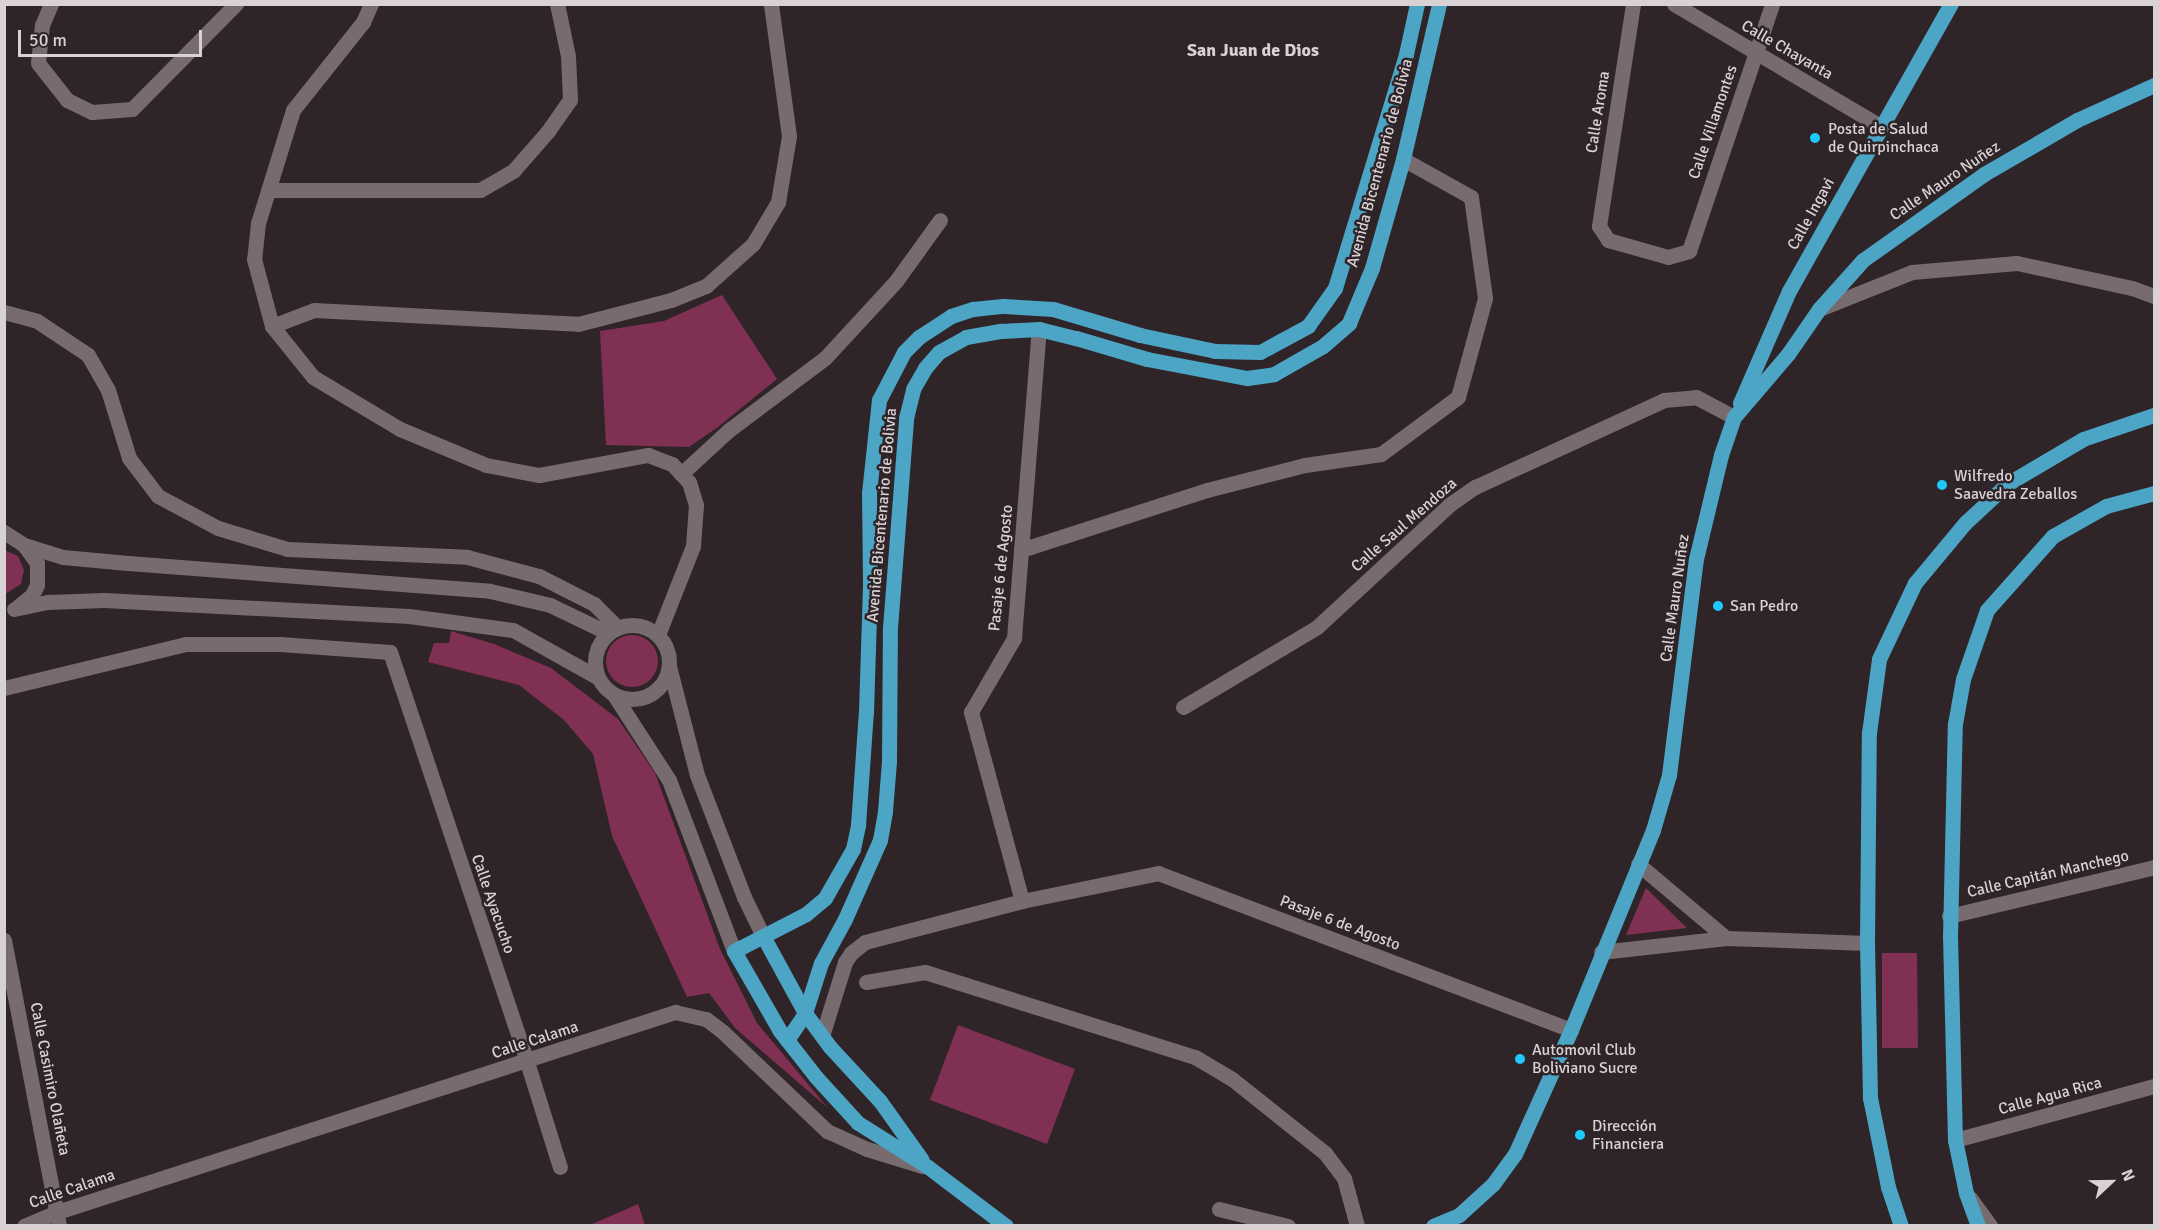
<!DOCTYPE html>
<html>
<head>
<meta charset="utf-8">
<style>
  body { margin:0 }
  #map { position:relative; width:2159px; height:1230px; overflow:hidden; background:#2f2428; font-family:Signika,sans-serif }
  div>[style] { position:absolute }
  [style*='--x'] { left:calc(var(--x)*1px); top:calc(var(--y)*1px); width:calc(var(--w)*1px); rotate:calc(var(--a)*1deg) }
  .green>* { inset:0; background:#803052 }
  .round { border-radius:50% }
  .minor>* { height:15px; margin:-7.5px; padding:0 7.5px; transform-origin:7.5px; border-radius:7.5px; background:#786b6f }
  .minor>.ring { margin:-7.5px; padding:0; box-sizing:content-box; background:none; border:15px solid #786b6f; border-radius:50% }
  .major>* { height:15px; margin:-7.5px; padding:0 7.5px; transform-origin:7.5px; border-radius:7.5px; background:#4ca5c5 }
  .dots>* { width:16px; height:16px; translate:-50% -50%; box-sizing:border-box; border:3px solid #2f2428; border-radius:50% }
  span { translate:-50% -50%; white-space:nowrap; text-align:center; line-height:1.15; -webkit-text-stroke:5px #2f2428; paint-order:stroke }
  .street-label { font-size:16px; color:#d9d2d4 }
  .poi-label { font-size:16px; color:#d9d2d4 }
  .left { translate:0 -50%; text-align:left }
  .neighbourhood-label { font-size:18px; color:#d9d2d4; font-weight:700 }
  .frame { position:absolute; inset:0; border:6px solid #d9d2d4; pointer-events:none }
  .north { position:absolute; left:2081px; top:1152px; width:60px; height:60px; -webkit-text-stroke:4px #2f2428; paint-order:stroke; rotate:68deg; font-size:16px; font-weight:700; line-height:24px; text-align:center; color:#d9d2d4 }
  .north::after { content:''; display:block; margin:auto; width:21px; height:27px; background:#d9d2d4; clip-path:polygon(50% 0,100% 100%,50% 72%,0 100%) }
  .scale { position:absolute; left:18px; top:30px; width:184px; height:27px; box-sizing:border-box; border:3px solid #d9d2d4; border-top:0; padding-left:8px; font-size:18px; line-height:21px; white-space:nowrap; color:#d9d2d4; -webkit-text-stroke:4px #2f2428; paint-order:stroke }
</style>
</head>
<body>
<div id="map">
  <div class="green">
    <i style="clip-path:polygon(722px 295px,777px 379px,718px 427px,689px 447px,606px 445px,600px 331px,664px 321px)"></i>
    <i style="clip-path:polygon(4px 550px,18px 556px,24px 570px,21px 584px,5px 594px)"></i>
    <i style="clip-path:polygon(451px 631px,494px 644px,551px 668px,618px 719px,655px 773px,720px 949px,757px 1023px,828px 1108px,735px 1028px,709px 993px,687px 997px,612px 836px,593px 754px,564px 720px,519px 685px,428px 662px,434px 643px,449px 643px)"></i>
    <i class="round" style="left:606px;top:635px;width:52px;height:52px"></i>
    <i style="clip-path:polygon(1646px 888px,1687px 928px,1626px 935px)"></i>
    <i style="clip-path:polygon(1882px 953px,1917px 953px,1918px 1048px,1882px 1048px)"></i>
    <i style="clip-path:polygon(958px 1025px,1075px 1069px,1047px 1144px,930px 1100px)"></i>
    <i style="clip-path:polygon(638px 1204px,645px 1225px,590px 1225px)"></i>
  </div>
  <div class="minor">
    <i style="--x:51;--y:4;--w:23;--a:113"></i>
    <i style="--x:42;--y:25;--w:38;--a:96"></i>
    <i style="--x:38;--y:63;--w:47;--a:51.9"></i>
    <i style="--x:67;--y:100;--w:28;--a:26"></i>
    <i style="--x:92;--y:112;--w:40;--a:-4.3"></i>
    <i style="--x:132;--y:109;--w:148;--a:-45.3"></i>
    <i style="--x:371;--y:4;--w:20;--a:114"></i>
    <i style="--x:363;--y:22;--w:112;--a:128.5"></i>
    <i style="--x:293;--y:110;--w:118;--a:107.2"></i>
    <i style="--x:258;--y:223;--w:36;--a:96"></i>
    <i style="--x:254;--y:259;--w:69;--a:75"></i>
    <i style="--x:272;--y:326;--w:65;--a:51.2"></i>
    <i style="--x:313;--y:377;--w:101;--a:30.9"></i>
    <i style="--x:400;--y:429;--w:93;--a:22.7"></i>
    <i style="--x:486;--y:465;--w:54;--a:10.7"></i>
    <i style="--x:539;--y:475;--w:111;--a:-10.4"></i>
    <i style="--x:648;--y:455;--w:26;--a:21"></i>
    <i style="--x:672;--y:464;--w:25;--a:47"></i>
    <i style="--x:689;--y:482;--w:24;--a:73"></i>
    <i style="--x:696;--y:505;--w:41;--a:94.2"></i>
    <i style="--x:693;--y:546;--w:96;--a:111.5"></i>
    <i style="--x:1633;--y:4;--w:225;--a:98.7"></i>
    <i style="--x:1599;--y:226;--w:17;--a:57"></i>
    <i style="--x:1608;--y:240;--w:62;--a:15.8"></i>
    <i style="--x:1668;--y:257;--w:22;--a:-16"></i>
    <i style="--x:1689;--y:251;--w:261;--a:-71.4"></i>
    <i style="--x:1674;--y:4;--w:242;--a:30.6"></i>
    <i style="--x:269;--y:190;--w:211;--a:0"></i>
    <i style="--x:480;--y:190;--w:39;--a:-30"></i>
    <i style="--x:514;--y:170;--w:52;--a:-48.9"></i>
    <i style="--x:548;--y:131;--w:38;--a:-55"></i>
    <i style="--x:570;--y:100;--w:44;--a:-92.6"></i>
    <i style="--x:568;--y:56;--w:53;--a:-101.9"></i>
    <i style="--x:1819;--y:309;--w:100;--a:-21.7"></i>
    <i style="--x:1912;--y:272;--w:105;--a:-4.9"></i>
    <i style="--x:2017;--y:263;--w:118;--a:12.3"></i>
    <i style="--x:2132;--y:288;--w:23;--a:20"></i>
    <i style="--x:4;--y:312;--w:34;--a:15"></i>
    <i style="--x:37;--y:321;--w:61;--a:33.7"></i>
    <i style="--x:88;--y:355;--w:40;--a:60.3"></i>
    <i style="--x:108;--y:390;--w:71;--a:72.8"></i>
    <i style="--x:129;--y:458;--w:48;--a:52.7"></i>
    <i style="--x:158;--y:496;--w:68;--a:28.1"></i>
    <i style="--x:218;--y:528;--w:72;--a:16.9"></i>
    <i style="--x:287;--y:549;--w:180;--a:2.5"></i>
    <i style="--x:467;--y:557;--w:74;--a:14.8"></i>
    <i style="--x:539;--y:576;--w:62;--a:27"></i>
    <i style="--x:594;--y:604;--w:33;--a:45"></i>
    <i style="--x:272;--y:326;--w:45;--a:-20.9"></i>
    <i style="--x:314;--y:310;--w:264;--a:3"></i>
    <i style="--x:578;--y:324;--w:96;--a:-14.5"></i>
    <i style="--x:671;--y:300;--w:38;--a:-22"></i>
    <i style="--x:706;--y:286;--w:63;--a:-41.8"></i>
    <i style="--x:753;--y:244;--w:49;--a:-59.2"></i>
    <i style="--x:778;--y:202;--w:67;--a:-80.5"></i>
    <i style="--x:789;--y:136;--w:133;--a:-97.8"></i>
    <i style="--x:681;--y:474;--w:65;--a:-42.5"></i>
    <i style="--x:729;--y:430;--w:120;--a:-36.9"></i>
    <i style="--x:825;--y:358;--w:105;--a:-47.3"></i>
    <i style="--x:896;--y:281;--w:75;--a:-54.2"></i>
    <i style="--x:4;--y:532;--w:24;--a:33"></i>
    <i style="--x:24;--y:545;--w:22;--a:54"></i>
    <i style="--x:37;--y:563;--w:22;--a:90"></i>
    <i style="--x:37;--y:585;--w:11;--a:117"></i>
    <i style="--x:32;--y:595;--w:19;--a:141"></i>
    <i style="--x:24;--y:545;--w:41;--a:17.1"></i>
    <i style="--x:63;--y:557;--w:65;--a:5.3"></i>
    <i style="--x:128;--y:563;--w:363;--a:4.4"></i>
    <i style="--x:490;--y:591;--w:62;--a:13.1"></i>
    <i style="--x:550;--y:605;--w:64;--a:25.8"></i>
    <i style="--x:1021;--y:550;--w:195;--a:-17.9"></i>
    <i style="--x:1207;--y:490;--w:101;--a:-14.3"></i>
    <i style="--x:1305;--y:465;--w:77;--a:-8.2"></i>
    <i style="--x:1381;--y:454;--w:96;--a:-36.5"></i>
    <i style="--x:1458;--y:397;--w:103;--a:-74.7"></i>
    <i style="--x:1485;--y:298;--w:102;--a:-97.9"></i>
    <i style="--x:1471;--y:197;--w:78;--a:-150.8"></i>
    <i style="--x:14;--y:609;--w:35;--a:-12"></i>
    <i style="--x:48;--y:602;--w:56;--a:-2"></i>
    <i style="--x:104;--y:600;--w:305;--a:3"></i>
    <i style="--x:409;--y:616;--w:105;--a:7.7"></i>
    <i style="--x:513;--y:630;--w:96;--a:29.2"></i>
    <i class="ring" style="left:595px;top:625px;width:59px;height:59px"></i>
    <i style="--x:669;--y:666;--w:113;--a:75.6"></i>
    <i style="--x:697;--y:775;--w:131;--a:68.9"></i>
    <i style="--x:744;--y:897;--w:43;--a:64"></i>
    <i style="--x:4;--y:688;--w:187;--a:-13.6"></i>
    <i style="--x:186;--y:644;--w:94;--a:0"></i>
    <i style="--x:280;--y:644;--w:110;--a:4.2"></i>
    <i style="--x:390;--y:652;--w:432;--a:71.5"></i>
    <i style="--x:527;--y:1062;--w:110;--a:72.6"></i>
    <i style="--x:614;--y:695;--w:101;--a:57.1"></i>
    <i style="--x:669;--y:780;--w:183;--a:69.2"></i>
    <i style="--x:1183;--y:707;--w:156;--a:-30.8"></i>
    <i style="--x:1317;--y:627;--w:180;--a:-42.7"></i>
    <i style="--x:1449;--y:505;--w:32;--a:-35"></i>
    <i style="--x:1475;--y:487;--w:208;--a:-24.7"></i>
    <i style="--x:1664;--y:400;--w:32;--a:-5"></i>
    <i style="--x:1696;--y:397;--w:43;--a:27.8"></i>
    <i style="--x:1638;--y:864;--w:115;--a:40.1"></i>
    <i style="--x:1022;--y:901;--w:196;--a:-105.1"></i>
    <i style="--x:971;--y:712;--w:86;--a:-59.8"></i>
    <i style="--x:1014;--y:638;--w:310;--a:-85.4"></i>
    <i style="--x:1949;--y:916;--w:211;--a:-13.4"></i>
    <i style="--x:4;--y:940;--w:291;--a:79.1"></i>
    <i style="--x:1601;--y:952;--w:126;--a:-6.4"></i>
    <i style="--x:1726;--y:938;--w:141;--a:2"></i>
    <i style="--x:866;--y:982;--w:60;--a:-9.6"></i>
    <i style="--x:925;--y:972;--w:283;--a:17.5"></i>
    <i style="--x:1195;--y:1057;--w:43;--a:30.7"></i>
    <i style="--x:1232;--y:1079;--w:119;--a:38.5"></i>
    <i style="--x:1325;--y:1153;--w:31;--a:53"></i>
    <i style="--x:1344;--y:1178;--w:50;--a:74.8"></i>
    <i style="--x:822;--y:1036;--w:77;--a:-72.7"></i>
    <i style="--x:845;--y:962;--w:11;--a:-56"></i>
    <i style="--x:851;--y:953;--w:18;--a:-38"></i>
    <i style="--x:865;--y:942;--w:162;--a:-14.6"></i>
    <i style="--x:1022;--y:901;--w:139;--a:-11.6"></i>
    <i style="--x:1158;--y:873;--w:442;--a:20.8"></i>
    <i style="--x:1955;--y:1140;--w:206;--a:-15.2"></i>
    <i style="--x:1970;--y:1198;--w:34;--a:54"></i>
    <i style="--x:1219;--y:1209;--w:71;--a:13.8"></i>
    <i style="--x:24;--y:1226;--w:36;--a:-23"></i>
    <i style="--x:57;--y:1212;--w:650;--a:-17.93"></i>
    <i style="--x:675;--y:1012;--w:32;--a:13"></i>
    <i style="--x:706;--y:1019;--w:21;--a:37"></i>
    <i style="--x:723;--y:1032;--w:144;--a:43.6"></i>
    <i style="--x:827;--y:1131;--w:44;--a:24.2"></i>
    <i style="--x:867;--y:1149;--w:58;--a:17.2"></i>
  </div>
  <div class="major">
    <i style="--x:1740;--y:403;--w:122;--a:-66.4"></i>
    <i style="--x:1789;--y:291;--w:330;--a:-60.6"></i>
    <i style="--x:763;--y:936;--w:88;--a:61.4"></i>
    <i style="--x:805;--y:1013;--w:42;--a:53.7"></i>
    <i style="--x:830;--y:1047;--w:74;--a:47.2"></i>
    <i style="--x:880;--y:1101;--w:72;--a:54.6"></i>
    <i style="--x:787;--y:1040;--w:32;--a:-56"></i>
    <i style="--x:805;--y:1013;--w:52;--a:-72.3"></i>
    <i style="--x:821;--y:963;--w:50;--a:-61.4"></i>
    <i style="--x:845;--y:919;--w:86;--a:-66.1"></i>
    <i style="--x:880;--y:840;--w:29;--a:-80"></i>
    <i style="--x:885;--y:811;--w:50;--a:-85.4"></i>
    <i style="--x:889;--y:761;--w:133;--a:-89.6"></i>
    <i style="--x:890;--y:628;--w:211;--a:-85.6"></i>
    <i style="--x:906;--y:418;--w:30;--a:-76"></i>
    <i style="--x:913;--y:389;--w:24;--a:-60"></i>
    <i style="--x:925;--y:368;--w:21;--a:-49"></i>
    <i style="--x:939;--y:352;--w:31;--a:-29"></i>
    <i style="--x:966;--y:337;--w:36;--a:-10"></i>
    <i style="--x:1001;--y:331;--w:38;--a:-3"></i>
    <i style="--x:1039;--y:329;--w:38;--a:14"></i>
    <i style="--x:1076;--y:338;--w:74;--a:16.5"></i>
    <i style="--x:1147;--y:359;--w:102;--a:10.8"></i>
    <i style="--x:1247;--y:378;--w:27;--a:-8"></i>
    <i style="--x:1274;--y:374;--w:56;--a:-29.7"></i>
    <i style="--x:1323;--y:346;--w:35;--a:-41"></i>
    <i style="--x:1349;--y:323;--w:60;--a:-67.3"></i>
    <i style="--x:1372;--y:268;--w:113;--a:-74.1"></i>
    <i style="--x:1403;--y:159;--w:159;--a:-76.9"></i>
    <i style="--x:1006;--y:1226;--w:98;--a:-142.9"></i>
    <i style="--x:928;--y:1167;--w:83;--a:-147.8"></i>
    <i style="--x:858;--y:1123;--w:62;--a:-132.4"></i>
    <i style="--x:816;--y:1077;--w:58;--a:-128"></i>
    <i style="--x:780;--y:1031;--w:92;--a:-119.9"></i>
    <i style="--x:734;--y:951;--w:81;--a:-27.2"></i>
    <i style="--x:806;--y:914;--w:25;--a:-40"></i>
    <i style="--x:825;--y:898;--w:56;--a:-60.3"></i>
    <i style="--x:853;--y:849;--w:25;--a:-78"></i>
    <i style="--x:858;--y:825;--w:113;--a:-86"></i>
    <i style="--x:866;--y:712;--w:127;--a:-88.2"></i>
    <i style="--x:870;--y:585;--w:92;--a:-90.6"></i>
    <i style="--x:869;--y:493;--w:94;--a:-83.9"></i>
    <i style="--x:879;--y:400;--w:54;--a:-62.5"></i>
    <i style="--x:904;--y:352;--w:21;--a:-45"></i>
    <i style="--x:919;--y:337;--w:38;--a:-33"></i>
    <i style="--x:951;--y:316;--w:23;--a:-18"></i>
    <i style="--x:973;--y:309;--w:30;--a:-6"></i>
    <i style="--x:1003;--y:306;--w:50;--a:3.4"></i>
    <i style="--x:1053;--y:309;--w:91;--a:16.6"></i>
    <i style="--x:1140;--y:335;--w:77;--a:12"></i>
    <i style="--x:1215;--y:351;--w:45;--a:1.3"></i>
    <i style="--x:1260;--y:352;--w:55;--a:-28.4"></i>
    <i style="--x:1308;--y:326;--w:47;--a:-54.6"></i>
    <i style="--x:1335;--y:288;--w:245;--a:-73.1"></i>
    <i style="--x:1406;--y:54;--w:51;--a:-77.6"></i>
    <i style="--x:1433;--y:1226;--w:28;--a:-23"></i>
    <i style="--x:1459;--y:1215;--w:46;--a:-42.4"></i>
    <i style="--x:1493;--y:1184;--w:37;--a:-54"></i>
    <i style="--x:1515;--y:1154;--w:136;--a:-65.7"></i>
    <i style="--x:1571;--y:1030;--w:216;--a:-67.7"></i>
    <i style="--x:1653;--y:830;--w:57;--a:-73.8"></i>
    <i style="--x:1669;--y:775;--w:218;--a:-82.9"></i>
    <i style="--x:1696;--y:559;--w:107;--a:-76.5"></i>
    <i style="--x:1721;--y:455;--w:40;--a:-71.1"></i>
    <i style="--x:1734;--y:417;--w:83;--a:-49.4"></i>
    <i style="--x:1788;--y:354;--w:55;--a:-55.4"></i>
    <i style="--x:1819;--y:309;--w:66;--a:-48.1"></i>
    <i style="--x:1863;--y:260;--w:148;--a:-35.4"></i>
    <i style="--x:1984;--y:174;--w:108;--a:-30.1"></i>
    <i style="--x:2077;--y:120;--w:85;--a:-24.4"></i>
    <i style="--x:1901;--y:1226;--w:41;--a:-108.4"></i>
    <i style="--x:1888;--y:1187;--w:91;--a:-101.4"></i>
    <i style="--x:1870;--y:1098;--w:155;--a:-91.1"></i>
    <i style="--x:1867;--y:943;--w:210;--a:-89.5"></i>
    <i style="--x:1869;--y:733;--w:75;--a:-82.3"></i>
    <i style="--x:1879;--y:659;--w:84;--a:-64.7"></i>
    <i style="--x:1915;--y:583;--w:78;--a:-50.2"></i>
    <i style="--x:1965;--y:523;--w:57;--a:-42.9"></i>
    <i style="--x:2007;--y:484;--w:88;--a:-30.6"></i>
    <i style="--x:2083;--y:439;--w:75;--a:-18.7"></i>
    <i style="--x:1978;--y:1226;--w:35;--a:-110"></i>
    <i style="--x:1966;--y:1193;--w:54;--a:-101.7"></i>
    <i style="--x:1955;--y:1140;--w:203;--a:-91.4"></i>
    <i style="--x:1950;--y:937;--w:213;--a:-88.7"></i>
    <i style="--x:1955;--y:724;--w:46;--a:-79.9"></i>
    <i style="--x:1963;--y:679;--w:73;--a:-70.8"></i>
    <i style="--x:1987;--y:610;--w:99;--a:-48.3"></i>
    <i style="--x:2053;--y:536;--w:61;--a:-29.5"></i>
    <i style="--x:2106;--y:506;--w:50;--a:-15.2"></i>
  </div>
  <div class="dots">
    <i style="left:1815px;top:138px;background:#1ec9fd"></i>
    <i style="left:1942px;top:485px;background:#1ec9fd"></i>
    <i style="left:1718px;top:606px;background:#1ec9fd"></i>
    <i style="left:1520px;top:1059px;background:#1ec9fd"></i>
    <i style="left:1580px;top:1135px;background:#1ec9fd"></i>
  </div>
  <div class="street-label">
    <span style="left:1787px;top:50px;rotate:30deg">Calle Chayanta</span>
    <span style="left:1598px;top:112px;rotate:-81deg">Calle Aroma</span>
    <span style="left:1713px;top:122px;rotate:-71deg">Calle Villamontes</span>
    <span style="left:1380px;top:163px;rotate:-75deg">Avenida Bicentenario de Bolivia</span>
    <span style="left:1945px;top:181px;rotate:-34deg">Calle Mauro Nuñez</span>
    <span style="left:1811px;top:214px;rotate:-61deg">Calle Ingavi</span>
    <span style="left:882px;top:515px;rotate:-85deg">Avenida Bicentenario de Bolivia</span>
    <span style="left:1404px;top:525px;rotate:-41deg">Calle Saul Mendoza</span>
    <span style="left:1001px;top:568px;rotate:-84deg">Pasaje 6 de Agosto</span>
    <span style="left:1675px;top:598px;rotate:-82deg">Calle Mauro Nuñez</span>
    <span style="left:2048px;top:874px;rotate:-13deg">Calle Capitán Manchego</span>
    <span style="left:493px;top:904px;rotate:71deg">Calle Ayacucho</span>
    <span style="left:1340px;top:923px;rotate:21deg">Pasaje 6 de Agosto</span>
    <span style="left:535px;top:1040px;rotate:-18deg">Calle Calama</span>
    <span style="left:50px;top:1079px;rotate:79deg">Calle Casimiro Olañeta</span>
    <span style="left:2050px;top:1096px;rotate:-15deg">Calle Agua Rica</span>
    <span style="left:72px;top:1189px;rotate:-19deg">Calle Calama</span>
  </div>
  <div class="poi-label">
    <span class="left" style="left:1828px;top:138px">Posta de Salud<br>de Quirpinchaca</span>
    <span class="left" style="left:1954px;top:485px">Wilfredo<br>Saavedra Zeballos</span>
    <span class="left" style="left:1730px;top:606px">San Pedro</span>
    <span class="left" style="left:1532px;top:1059px">Automovil Club<br>Boliviano Sucre</span>
    <span class="left" style="left:1592px;top:1135px">Dirección<br>Financiera</span>
  </div>
  <div class="neighbourhood-label">
    <span style="left:1253px;top:50px">San Juan de Dios</span>
  </div>
  <div class="frame"></div>
  <div class="north">N</div>
  <div class="scale">50 m</div>
</div>
</body>
</html>
